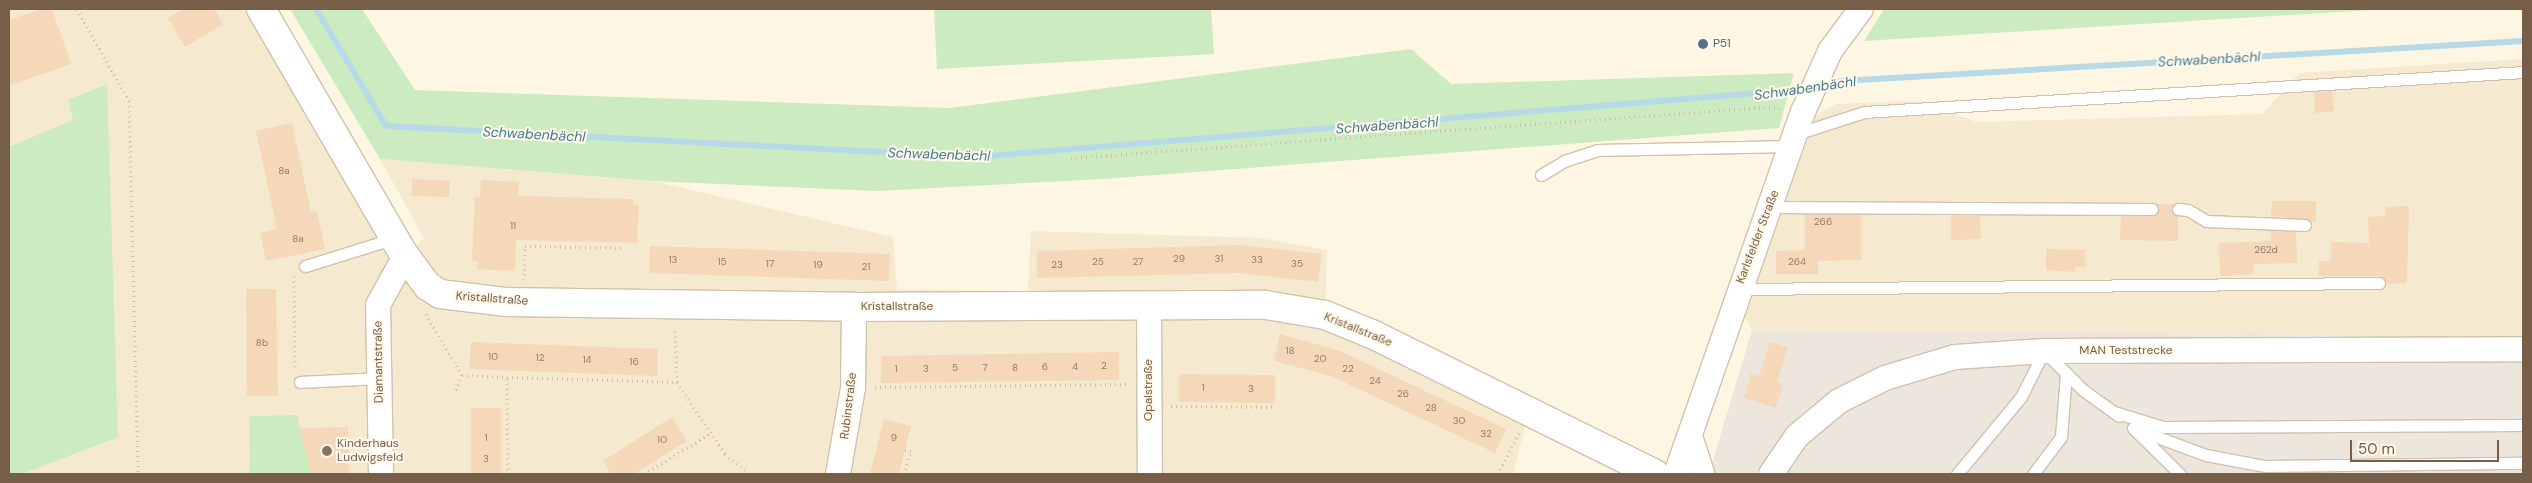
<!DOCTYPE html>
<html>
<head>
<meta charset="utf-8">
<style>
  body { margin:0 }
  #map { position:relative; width:2532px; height:483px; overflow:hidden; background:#fdf6e2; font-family:"DM Sans",sans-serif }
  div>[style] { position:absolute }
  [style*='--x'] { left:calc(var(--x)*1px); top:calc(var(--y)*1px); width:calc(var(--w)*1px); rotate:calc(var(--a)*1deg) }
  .residential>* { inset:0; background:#f5e9d0 }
  .industrial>* { inset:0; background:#ece6dd }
  .green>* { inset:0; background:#ccebc0 }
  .stream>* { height:6px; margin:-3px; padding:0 3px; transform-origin:3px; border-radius:3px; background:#b6dae7 }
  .building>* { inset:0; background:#f4d8b9 }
  .path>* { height:3px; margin-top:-1.5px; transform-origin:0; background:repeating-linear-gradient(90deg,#d8bb9c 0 1px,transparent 0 5px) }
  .roads { filter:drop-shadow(1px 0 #d1c1ac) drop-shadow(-1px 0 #d1c1ac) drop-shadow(0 1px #d1c1ac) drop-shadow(0 -1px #d1c1ac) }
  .lane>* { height:11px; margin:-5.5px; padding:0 5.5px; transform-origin:5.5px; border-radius:5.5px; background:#fff }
  .street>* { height:24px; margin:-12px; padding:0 12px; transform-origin:12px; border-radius:12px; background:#fff }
  .secondary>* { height:28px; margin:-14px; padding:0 14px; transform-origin:14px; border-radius:14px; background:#fff }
  .dots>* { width:14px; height:14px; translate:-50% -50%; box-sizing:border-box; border:2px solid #fff9e9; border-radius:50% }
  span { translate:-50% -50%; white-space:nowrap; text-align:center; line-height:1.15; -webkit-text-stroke:4px #fff9e9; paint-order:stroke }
  .number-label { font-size:10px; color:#967c64 }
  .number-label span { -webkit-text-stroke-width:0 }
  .service-label { font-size:12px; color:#4e5e75 }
  .left { translate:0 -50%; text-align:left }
  .street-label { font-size:12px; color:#765e48 }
  .education-label { font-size:12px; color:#785e54 }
  .water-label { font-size:14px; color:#437a92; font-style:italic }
  .frame { position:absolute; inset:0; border:10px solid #765e48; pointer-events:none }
  .scale { position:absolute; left:2350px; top:440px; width:149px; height:22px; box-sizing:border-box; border:2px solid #765e48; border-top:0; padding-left:6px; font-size:15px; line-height:18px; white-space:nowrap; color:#765e48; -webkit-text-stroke:4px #fff9e9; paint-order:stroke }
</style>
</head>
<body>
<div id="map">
  <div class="residential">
    <i style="clip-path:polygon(9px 9px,261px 9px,405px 256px,424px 238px,380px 159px,652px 181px,893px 237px,897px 290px,1028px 291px,1031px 231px,1260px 238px,1327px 250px,1325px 315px,1530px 407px,1513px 474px,9px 474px)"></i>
    <i style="clip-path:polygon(2523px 59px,2523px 336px,1752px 330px,1745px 317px,1816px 116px,1836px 104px,1916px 101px,1977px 122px,2262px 114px,2300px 73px)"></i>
  </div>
  <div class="industrial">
    <i style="clip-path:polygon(1752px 330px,2523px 336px,2523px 474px,1709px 474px)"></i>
  </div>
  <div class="green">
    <i style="clip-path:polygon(290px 9px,362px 9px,415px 90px,950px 108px,1411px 49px,1451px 84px,1794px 73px,1779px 128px,1102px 179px,877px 191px,652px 181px,380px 159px)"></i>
    <i style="clip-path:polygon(934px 9px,1211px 9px,1214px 54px,937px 69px)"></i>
    <i style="clip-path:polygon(1884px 9px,2387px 9px,1864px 41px)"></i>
    <i style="clip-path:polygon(107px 84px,118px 437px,22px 474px,9px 474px,9px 147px,73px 120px,68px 100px)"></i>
    <i style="clip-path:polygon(297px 415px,311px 474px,250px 474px,249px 416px)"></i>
  </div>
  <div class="stream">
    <i style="--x:316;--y:9;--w:136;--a:59.1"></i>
    <i style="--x:386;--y:126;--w:589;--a:3.02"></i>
    <i style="--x:974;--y:157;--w:836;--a:-4.67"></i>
    <i style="--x:1822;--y:85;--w:20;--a:-11"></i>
    <i style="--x:1842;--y:81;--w:682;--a:-3.36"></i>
  </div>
  <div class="building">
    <i style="clip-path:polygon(41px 9px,52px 9px,71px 64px,9px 86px,9px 20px)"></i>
    <i style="clip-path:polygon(183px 9px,214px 9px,223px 24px,185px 47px,168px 18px)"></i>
    <i style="clip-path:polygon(2332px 91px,2334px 111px,2315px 113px,2314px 92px)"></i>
    <i style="clip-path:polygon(292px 123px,311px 212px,317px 211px,325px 249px,266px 261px,260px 233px,277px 229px,256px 131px)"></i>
    <i style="clip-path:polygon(412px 179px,450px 181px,449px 197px,412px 196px)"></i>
    <i style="clip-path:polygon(481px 180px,519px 182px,518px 196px,633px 199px,633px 205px,639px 205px,637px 243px,516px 240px,515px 271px,477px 269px,477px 261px,472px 261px,473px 235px,475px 197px,480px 197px)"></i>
    <i style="clip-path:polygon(2272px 201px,2316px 201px,2316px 222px,2271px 216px)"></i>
    <i style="clip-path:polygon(2157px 204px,2173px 204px,2171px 212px,2178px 217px,2178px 241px,2120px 240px,2121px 216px,2155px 216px,2159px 210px)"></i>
    <i style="clip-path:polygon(2409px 206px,2407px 283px,2386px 284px,2379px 276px,2319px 276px,2319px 261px,2331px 261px,2331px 242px,2369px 243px,2368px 217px,2385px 216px,2385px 207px)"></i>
    <i style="clip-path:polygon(1805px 215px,1861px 215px,1861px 260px,1818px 261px,1818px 274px,1776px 274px,1776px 251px,1805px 250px)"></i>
    <i style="clip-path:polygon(1951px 215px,1980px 216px,1981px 239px,1951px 240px)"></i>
    <i style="clip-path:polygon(2271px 231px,2296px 232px,2297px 263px,2253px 264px,2254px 274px,2220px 276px,2219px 243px,2271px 241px)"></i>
    <i style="clip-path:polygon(1240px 245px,1322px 254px,1318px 282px,1239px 273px,1037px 278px,1037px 251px)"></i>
    <i style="clip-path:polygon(650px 246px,890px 254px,889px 281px,649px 273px)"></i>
    <i style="clip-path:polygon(2046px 249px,2085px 250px,2085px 267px,2075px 267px,2075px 272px,2046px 270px)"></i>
    <i style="clip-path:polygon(246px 289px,276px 289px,278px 396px,247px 396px)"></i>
    <i style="clip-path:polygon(1280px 334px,1340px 351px,1506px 429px,1495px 453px,1331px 376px,1274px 361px)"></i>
    <i style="clip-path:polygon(471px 342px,658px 349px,657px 376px,469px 369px)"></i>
    <i style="clip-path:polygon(1770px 342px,1788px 347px,1777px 382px,1783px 384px,1776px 408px,1744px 398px,1751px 373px,1759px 376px)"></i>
    <i style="clip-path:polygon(1119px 352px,1119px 380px,881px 383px,881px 356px)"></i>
    <i style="clip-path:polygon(1179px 374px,1275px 375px,1275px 403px,1179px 402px)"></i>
    <i style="clip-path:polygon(471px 408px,501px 408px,501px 474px,471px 474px)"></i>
    <i style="clip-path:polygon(672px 417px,687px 441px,634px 474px,611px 474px,603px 461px)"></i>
    <i style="clip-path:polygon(884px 420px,911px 426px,899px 474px,870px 474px)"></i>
    <i style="clip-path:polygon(348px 427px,349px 474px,311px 474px,300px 428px)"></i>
  </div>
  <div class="path">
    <i style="--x:77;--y:9;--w:106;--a:60.5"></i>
    <i style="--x:129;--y:101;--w:373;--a:88.6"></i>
    <i style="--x:1071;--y:158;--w:695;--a:-4.21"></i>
    <i style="--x:1764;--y:107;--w:19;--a:6"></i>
    <i style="--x:294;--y:276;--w:92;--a:89.4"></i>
    <i style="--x:524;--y:280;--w:34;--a:-88"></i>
    <i style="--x:525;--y:246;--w:97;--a:1.2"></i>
    <i style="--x:426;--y:314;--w:71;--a:59.5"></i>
    <i style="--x:462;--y:375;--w:18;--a:112"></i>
    <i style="--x:462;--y:375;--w:45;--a:2.5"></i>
    <i style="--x:677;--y:382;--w:87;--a:56.3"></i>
    <i style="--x:725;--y:454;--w:33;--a:38"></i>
    <i style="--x:875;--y:387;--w:253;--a:-0.7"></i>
    <i style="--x:1171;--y:406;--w:102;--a:0.6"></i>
    <i style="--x:508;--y:474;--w:97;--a:-90.6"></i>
    <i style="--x:507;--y:377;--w:170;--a:1.7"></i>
    <i style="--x:677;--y:382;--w:54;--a:-92.1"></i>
    <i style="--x:644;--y:474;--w:79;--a:-31.5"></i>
    <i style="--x:904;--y:474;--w:24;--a:-73"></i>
    <i style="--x:911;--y:451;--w:6;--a:-171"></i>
    <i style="--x:1498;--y:474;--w:46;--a:-62.9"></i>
  </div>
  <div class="roads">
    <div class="lane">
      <i style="--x:1796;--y:134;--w:71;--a:-17.9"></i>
      <i style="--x:1864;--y:112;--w:660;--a:-3.47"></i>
      <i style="--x:1541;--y:175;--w:27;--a:-31"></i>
      <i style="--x:1564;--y:161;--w:35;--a:-18"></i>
      <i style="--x:1597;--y:150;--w:195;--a:-1.2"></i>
      <i style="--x:1771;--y:207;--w:381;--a:0.3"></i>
      <i style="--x:2178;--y:209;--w:10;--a:6"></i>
      <i style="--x:2188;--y:210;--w:21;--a:31"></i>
      <i style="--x:2206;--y:221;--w:99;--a:2.3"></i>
      <i style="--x:305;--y:266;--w:94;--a:-17.3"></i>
      <i style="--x:1740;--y:289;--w:639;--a:-0.54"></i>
      <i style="--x:300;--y:382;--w:79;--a:-2.9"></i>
      <i style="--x:2114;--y:412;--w:51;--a:17"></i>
      <i style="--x:2163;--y:427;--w:360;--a:-0.3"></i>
      <i style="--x:2133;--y:428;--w:78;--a:20.3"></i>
      <i style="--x:2206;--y:455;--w:60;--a:10.6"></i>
      <i style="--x:2265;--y:466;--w:258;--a:-0.7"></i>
      <i style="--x:2135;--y:430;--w:63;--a:44.4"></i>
      <i style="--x:1957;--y:474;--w:100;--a:-50.3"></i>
      <i style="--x:2021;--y:397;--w:51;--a:-63.4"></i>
      <i style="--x:2044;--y:351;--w:55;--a:45"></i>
      <i style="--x:2083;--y:390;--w:44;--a:35.8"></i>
      <i style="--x:2033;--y:474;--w:46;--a:-52.9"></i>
      <i style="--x:2061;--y:437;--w:64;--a:-85.5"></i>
    </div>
    <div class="street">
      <i style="--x:1149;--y:306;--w:168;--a:89.7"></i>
      <i style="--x:1690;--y:436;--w:40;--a:72"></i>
      <i style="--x:381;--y:474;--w:169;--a:-91"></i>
      <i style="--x:378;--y:305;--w:56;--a:-61.1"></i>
      <i style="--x:838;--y:474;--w:87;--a:-80.1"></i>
      <i style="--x:853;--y:388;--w:81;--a:-89.3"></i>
      <i style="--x:1676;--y:474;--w:384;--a:-70.7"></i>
      <i style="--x:1803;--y:112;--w:67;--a:-66.1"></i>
      <i style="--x:1830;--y:51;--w:52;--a:-53.6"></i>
      <i style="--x:1771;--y:474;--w:46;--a:-55.6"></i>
      <i style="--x:1797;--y:436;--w:55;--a:-39.8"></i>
      <i style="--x:1839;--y:401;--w:51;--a:-26.6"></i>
      <i style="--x:1885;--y:378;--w:73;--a:-16.7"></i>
      <i style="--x:1955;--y:357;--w:89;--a:-3.9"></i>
      <i style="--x:2044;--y:351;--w:479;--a:-0.2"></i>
    </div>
    <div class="secondary">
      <i style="--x:261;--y:9;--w:286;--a:59.8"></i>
      <i style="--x:405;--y:256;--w:38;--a:53"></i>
      <i style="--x:428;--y:286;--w:14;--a:34"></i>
      <i style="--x:440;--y:294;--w:65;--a:7"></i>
      <i style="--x:505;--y:302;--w:349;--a:0.8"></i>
      <i style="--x:854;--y:307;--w:412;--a:-0.3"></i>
      <i style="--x:1266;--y:305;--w:60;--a:9.6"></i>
      <i style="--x:1325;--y:315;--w:53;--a:22.2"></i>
      <i style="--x:1374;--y:335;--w:313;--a:26.3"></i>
    </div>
  </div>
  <div class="dots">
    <i style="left:1703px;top:44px;background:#5c6f8a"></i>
    <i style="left:327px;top:451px;background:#8d6e63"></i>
  </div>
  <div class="number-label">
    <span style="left:284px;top:171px">8a</span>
    <span style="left:1823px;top:222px">266</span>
    <span style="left:513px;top:226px">11</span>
    <span style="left:298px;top:239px">8a</span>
    <span style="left:2266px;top:250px">262d</span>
    <span style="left:1179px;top:259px">29</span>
    <span style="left:1219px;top:259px">31</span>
    <span style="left:673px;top:260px">13</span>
    <span style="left:1257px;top:260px">33</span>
    <span style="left:722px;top:262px">15</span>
    <span style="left:1098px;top:262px">25</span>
    <span style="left:1138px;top:262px">27</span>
    <span style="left:1797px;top:262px">264</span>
    <span style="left:770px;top:264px">17</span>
    <span style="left:1297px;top:264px">35</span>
    <span style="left:818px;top:265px">19</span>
    <span style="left:1057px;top:265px">23</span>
    <span style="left:866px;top:267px">21</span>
    <span style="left:262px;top:343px">8b</span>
    <span style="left:1290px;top:351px">18</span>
    <span style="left:493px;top:357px">10</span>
    <span style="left:540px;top:358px">12</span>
    <span style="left:1320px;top:359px">20</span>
    <span style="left:587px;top:360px">14</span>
    <span style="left:634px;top:362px">16</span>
    <span style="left:1104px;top:366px">2</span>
    <span style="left:1045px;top:367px">6</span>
    <span style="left:1075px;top:367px">4</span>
    <span style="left:955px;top:368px">5</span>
    <span style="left:985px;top:368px">7</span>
    <span style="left:1015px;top:368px">8</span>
    <span style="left:896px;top:369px">1</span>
    <span style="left:926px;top:369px">3</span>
    <span style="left:1348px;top:369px">22</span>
    <span style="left:1375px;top:381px">24</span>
    <span style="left:1203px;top:388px">1</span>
    <span style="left:1251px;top:389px">3</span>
    <span style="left:1403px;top:394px">26</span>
    <span style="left:1431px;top:408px">28</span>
    <span style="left:1459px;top:421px">30</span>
    <span style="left:1486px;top:434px">32</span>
    <span style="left:486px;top:438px">1</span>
    <span style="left:894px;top:438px">9</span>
    <span style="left:662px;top:440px">10</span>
    <span style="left:486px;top:459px">3</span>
  </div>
  <div class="service-label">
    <span class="left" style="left:1713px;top:44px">P51</span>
  </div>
  <div class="street-label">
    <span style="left:1758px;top:237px;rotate:-69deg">Karlsfelder Straße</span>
    <span style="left:492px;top:299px;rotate:4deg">Kristallstraße</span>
    <span style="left:897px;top:307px">Kristallstraße</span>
    <span style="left:1358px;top:330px;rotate:22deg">Kristallstraße</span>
    <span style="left:2126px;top:351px">MAN Teststrecke</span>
    <span style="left:379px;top:362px;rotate:-91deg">Diamantstraße</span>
    <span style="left:1149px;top:390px;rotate:-90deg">Opalstraße</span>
    <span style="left:849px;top:406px;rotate:-83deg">Rubinstraße</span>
  </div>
  <div class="education-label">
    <span class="left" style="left:337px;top:451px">Kinderhaus<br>Ludwigsfeld</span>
  </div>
  <div class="water-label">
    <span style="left:2209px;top:59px;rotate:-3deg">Schwabenbächl</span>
    <span style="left:1805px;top:88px;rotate:-8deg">Schwabenbächl</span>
    <span style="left:1387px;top:125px;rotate:-4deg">Schwabenbächl</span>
    <span style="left:534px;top:134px;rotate:3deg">Schwabenbächl</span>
    <span style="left:939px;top:154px;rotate:2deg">Schwabenbächl</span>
  </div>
  <div class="frame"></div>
  <div class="scale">50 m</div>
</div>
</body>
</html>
